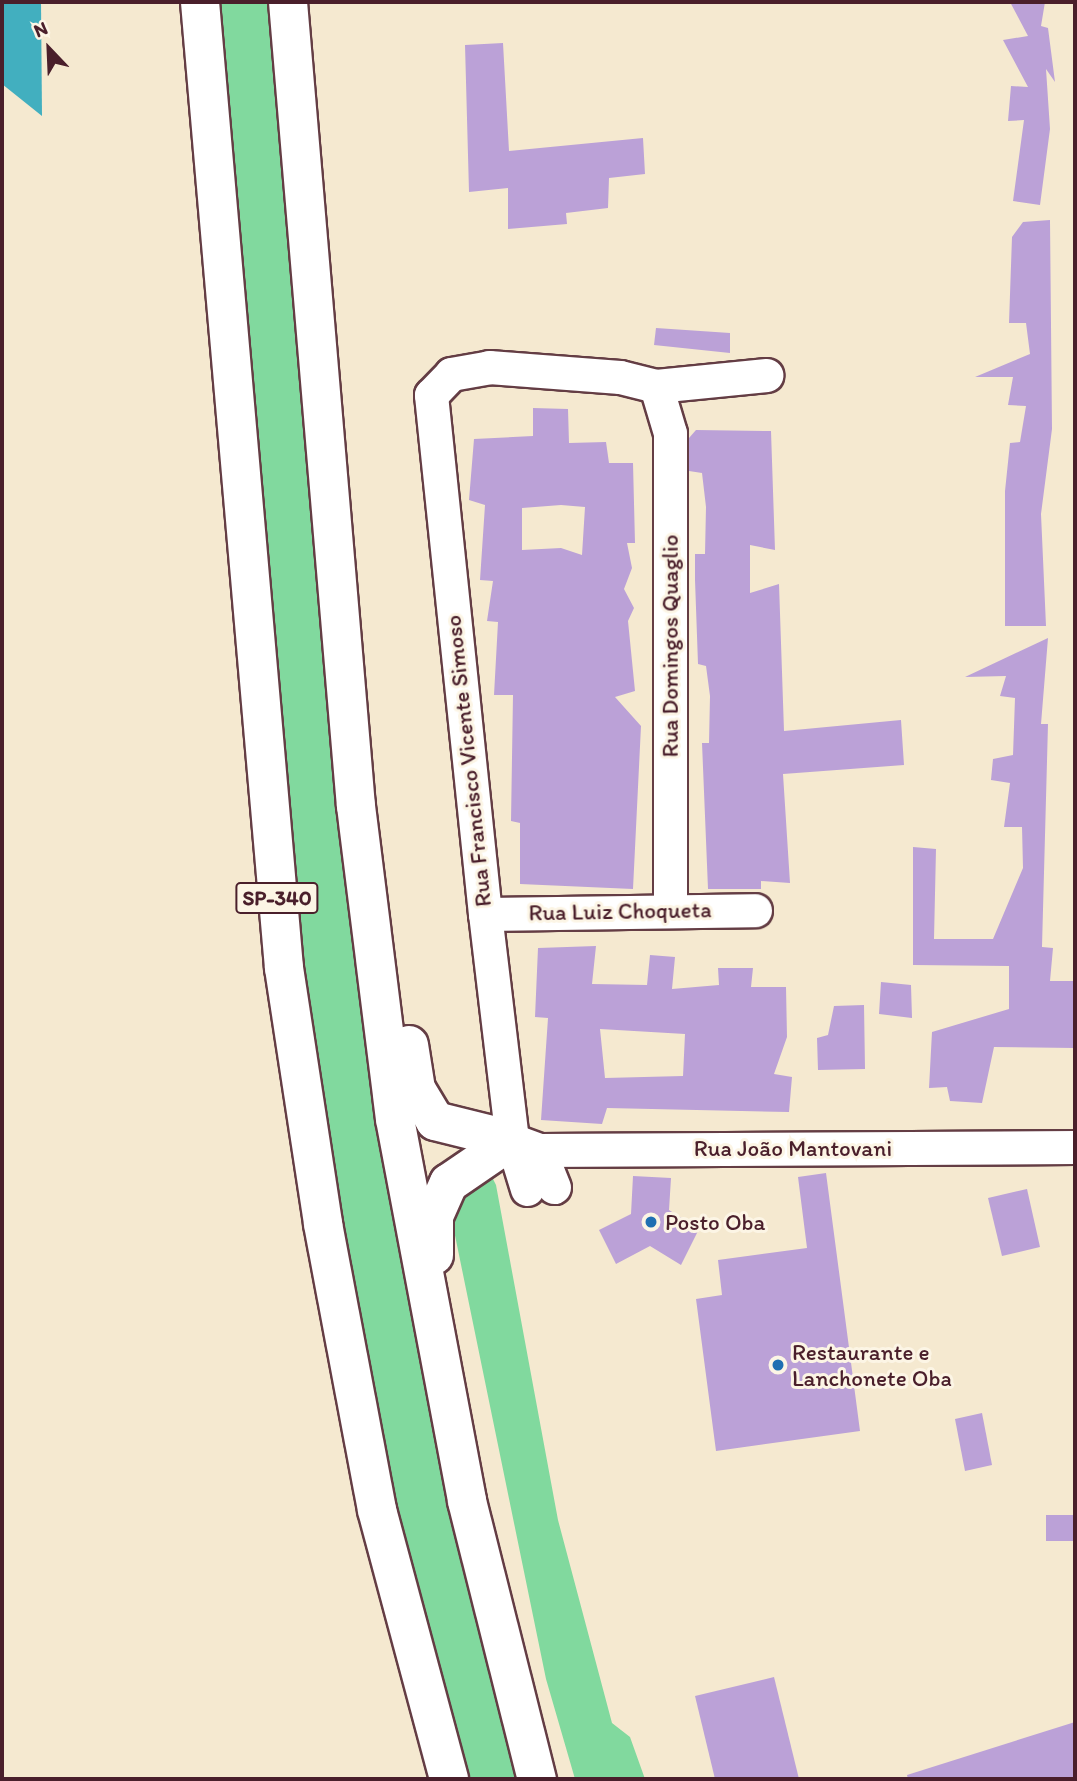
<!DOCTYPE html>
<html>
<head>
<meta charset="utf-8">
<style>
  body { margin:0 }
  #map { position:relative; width:1077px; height:1781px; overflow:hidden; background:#f5e9d0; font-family:Itim,sans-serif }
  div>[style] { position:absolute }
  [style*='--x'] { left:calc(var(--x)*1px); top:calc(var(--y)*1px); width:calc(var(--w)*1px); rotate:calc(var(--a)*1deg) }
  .green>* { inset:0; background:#81d99e }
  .water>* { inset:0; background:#42afbf }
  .building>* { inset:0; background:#bba1d7 }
  .roads { filter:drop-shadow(2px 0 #643d44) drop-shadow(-2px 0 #643d44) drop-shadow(0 2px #643d44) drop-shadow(0 -2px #643d44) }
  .minor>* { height:33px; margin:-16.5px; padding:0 16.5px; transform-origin:16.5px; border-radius:16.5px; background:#fff }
  .highway>* { height:38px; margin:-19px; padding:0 19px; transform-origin:19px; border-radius:19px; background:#fff }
  .dots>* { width:19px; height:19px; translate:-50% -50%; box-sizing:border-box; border:4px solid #fcf5e5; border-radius:50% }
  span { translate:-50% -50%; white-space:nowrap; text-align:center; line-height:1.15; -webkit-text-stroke:6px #fcf5e5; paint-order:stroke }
  .shield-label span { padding:2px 5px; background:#fcf5e5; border:2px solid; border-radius:5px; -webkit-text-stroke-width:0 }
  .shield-label { font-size:21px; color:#4a1f2b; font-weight:700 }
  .street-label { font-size:23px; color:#4a1f2b }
  .poi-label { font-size:23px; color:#4a1f2b }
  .left { translate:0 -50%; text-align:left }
  .frame { position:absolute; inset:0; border:4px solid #4a1f2b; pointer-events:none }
  .north { position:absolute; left:14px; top:14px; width:70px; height:70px; -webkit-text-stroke:5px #fcf5e5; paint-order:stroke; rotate:337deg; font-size:19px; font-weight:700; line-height:28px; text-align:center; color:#4a1f2b }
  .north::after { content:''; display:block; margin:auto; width:24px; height:32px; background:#4a1f2b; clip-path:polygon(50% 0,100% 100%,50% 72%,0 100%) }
</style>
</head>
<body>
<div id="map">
  <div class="green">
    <i style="clip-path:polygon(215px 2px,274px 2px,329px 678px,522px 1779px,463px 1779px,411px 1584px,365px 1366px,295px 934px)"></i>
    <i style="clip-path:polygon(476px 1177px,492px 1177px,496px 1185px,558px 1520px,612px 1723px,630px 1737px,645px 1779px,575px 1779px,546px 1679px,450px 1211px)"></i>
  </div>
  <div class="water">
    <i style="clip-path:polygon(2px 2px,41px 2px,42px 116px,2px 84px)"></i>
  </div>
  <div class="building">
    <i style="clip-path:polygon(1010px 2px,1045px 2px,1041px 26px,1048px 28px,1055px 82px,1046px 69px,1050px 129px,1040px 205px,1013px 201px,1024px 120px,1008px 121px,1011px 86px,1028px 87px,1003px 40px,1028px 36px)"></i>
    <i style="clip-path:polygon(503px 43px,509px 151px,643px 138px,645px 174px,609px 178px,608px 208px,566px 213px,567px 224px,508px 229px,508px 188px,469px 192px,465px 45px)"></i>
    <i style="clip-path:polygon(1050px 220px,1052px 429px,1041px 514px,1046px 626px,1005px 626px,1005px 491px,1010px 443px,1020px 442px,1026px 406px,1008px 405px,1013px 377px,975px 377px,1030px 354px,1026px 323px,1009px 323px,1012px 237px,1023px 222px)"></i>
    <i style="clip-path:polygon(656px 328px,730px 333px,730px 353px,654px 345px)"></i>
    <i style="clip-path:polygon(evenodd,533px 408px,568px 409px,569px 443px,606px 442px,609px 463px,633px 463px,635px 543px,627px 543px,632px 568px,624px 589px,634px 608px,628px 621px,635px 691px,615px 697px,641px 726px,633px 889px,520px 884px,520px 823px,511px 821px,513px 695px,494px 695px,498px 622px,487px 621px,493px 581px,480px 580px,485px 505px,469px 500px,474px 439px,533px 436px,533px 408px,561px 505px,585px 507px,582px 555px,561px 548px,522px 550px,522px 508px,561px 505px)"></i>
    <i style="clip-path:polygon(696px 430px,771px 431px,775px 550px,750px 545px,750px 593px,779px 584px,784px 731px,901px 720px,904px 765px,783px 774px,790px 883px,761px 881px,761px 889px,708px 889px,702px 743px,709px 743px,710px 696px,706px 666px,698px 664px,695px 580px,695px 554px,705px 554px,706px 507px,702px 473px,689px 471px,689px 438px)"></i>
    <i style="clip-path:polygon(1048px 638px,1041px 724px,1048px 724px,1042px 947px,1053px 948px,1050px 981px,1075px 981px,1075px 1048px,994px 1047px,982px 1103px,950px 1101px,947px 1087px,929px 1088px,932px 1032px,1009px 1009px,1009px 966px,913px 965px,913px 847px,936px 849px,934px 939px,993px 939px,1023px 868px,1022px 827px,1004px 827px,1010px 783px,991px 780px,993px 759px,1013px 755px,1015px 698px,1000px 696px,1006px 676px,965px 677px)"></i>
    <i style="clip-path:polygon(evenodd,596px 946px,592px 984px,647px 985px,650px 955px,675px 957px,672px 989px,719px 985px,718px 968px,753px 968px,751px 987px,786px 987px,787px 1037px,774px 1074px,792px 1077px,789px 1112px,607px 1108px,602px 1124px,541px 1120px,548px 1018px,535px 1017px,538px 948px,596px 946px,600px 1029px,685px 1034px,683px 1076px,605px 1078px,600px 1029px)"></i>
    <i style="clip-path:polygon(881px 982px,911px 985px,912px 1018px,879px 1014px)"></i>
    <i style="clip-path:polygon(864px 1005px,865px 1069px,818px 1070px,817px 1038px,828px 1035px,834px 1006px)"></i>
    <i style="clip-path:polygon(826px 1173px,860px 1431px,716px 1451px,696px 1299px,722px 1295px,718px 1260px,807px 1248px,798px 1177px)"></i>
    <i style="clip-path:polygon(633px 1176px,671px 1178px,669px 1210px,699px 1229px,681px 1265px,650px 1246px,616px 1264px,599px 1230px,631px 1214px)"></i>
    <i style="clip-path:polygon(1027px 1189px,1040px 1247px,1002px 1256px,988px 1198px)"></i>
    <i style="clip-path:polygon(982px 1413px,992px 1465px,965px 1471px,955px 1419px)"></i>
    <i style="clip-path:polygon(1046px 1515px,1075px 1515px,1075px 1541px,1046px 1541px)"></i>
    <i style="clip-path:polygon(774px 1677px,799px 1779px,715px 1779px,695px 1696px)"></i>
    <i style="clip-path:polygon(1075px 1722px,1075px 1779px,908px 1779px,907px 1775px)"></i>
  </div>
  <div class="roads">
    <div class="minor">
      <i style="--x:656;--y:386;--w:49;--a:73.4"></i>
      <i style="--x:670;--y:433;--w:476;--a:90"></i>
      <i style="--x:485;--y:914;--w:270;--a:-0.8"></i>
      <i style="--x:512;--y:1140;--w:29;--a:20"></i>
      <i style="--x:539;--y:1150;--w:536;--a:-0.32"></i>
      <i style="--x:539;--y:1150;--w:40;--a:68"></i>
      <i style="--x:527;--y:1189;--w:51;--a:-107"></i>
      <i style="--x:512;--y:1140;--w:228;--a:-96.8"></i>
      <i style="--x:485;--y:914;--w:522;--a:-95.94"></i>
      <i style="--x:431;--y:395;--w:29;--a:-46"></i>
      <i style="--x:451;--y:374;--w:39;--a:-10"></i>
      <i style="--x:489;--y:367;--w:131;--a:4.4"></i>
      <i style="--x:620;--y:377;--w:37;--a:14"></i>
      <i style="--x:656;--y:386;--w:111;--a:-5.7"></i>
    </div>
    <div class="highway">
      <i style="--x:200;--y:2;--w:970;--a:85.03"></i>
      <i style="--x:284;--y:968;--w:259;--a:81.3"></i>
      <i style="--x:323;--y:1224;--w:291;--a:79.3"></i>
      <i style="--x:377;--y:1510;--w:278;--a:75"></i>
      <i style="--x:288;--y:2;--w:807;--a:85.17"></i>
      <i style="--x:356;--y:806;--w:315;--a:82.9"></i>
      <i style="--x:395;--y:1119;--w:389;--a:79.3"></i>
      <i style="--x:467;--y:1501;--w:287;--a:75.9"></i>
      <i style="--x:409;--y:1045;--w:45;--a:81"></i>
      <i style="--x:416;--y:1089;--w:37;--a:59"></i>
      <i style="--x:435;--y:1121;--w:79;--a:13.9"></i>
      <i style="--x:434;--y:1255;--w:39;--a:-90"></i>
      <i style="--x:434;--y:1216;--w:36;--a:-66"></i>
      <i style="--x:449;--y:1183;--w:76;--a:-34.3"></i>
    </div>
  </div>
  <div class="dots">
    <i style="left:651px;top:1222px;background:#1f6fb2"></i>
    <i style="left:778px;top:1365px;background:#1f6fb2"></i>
  </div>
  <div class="shield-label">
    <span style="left:277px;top:898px">SP-340</span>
  </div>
  <div class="street-label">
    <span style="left:670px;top:646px;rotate:-90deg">Rua Domingos Quaglio</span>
    <span style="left:468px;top:761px;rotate:-96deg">Rua Francisco Vicente Simoso</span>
    <span style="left:620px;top:911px;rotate:-1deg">Rua Luiz Choqueta</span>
    <span style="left:793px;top:1148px">Rua João Mantovani</span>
  </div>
  <div class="poi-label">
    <span class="left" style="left:665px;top:1222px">Posto Oba</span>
    <span class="left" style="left:792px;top:1365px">Restaurante e<br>Lanchonete Oba</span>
  </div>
  <div class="frame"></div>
  <div class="north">N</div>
</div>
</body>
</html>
